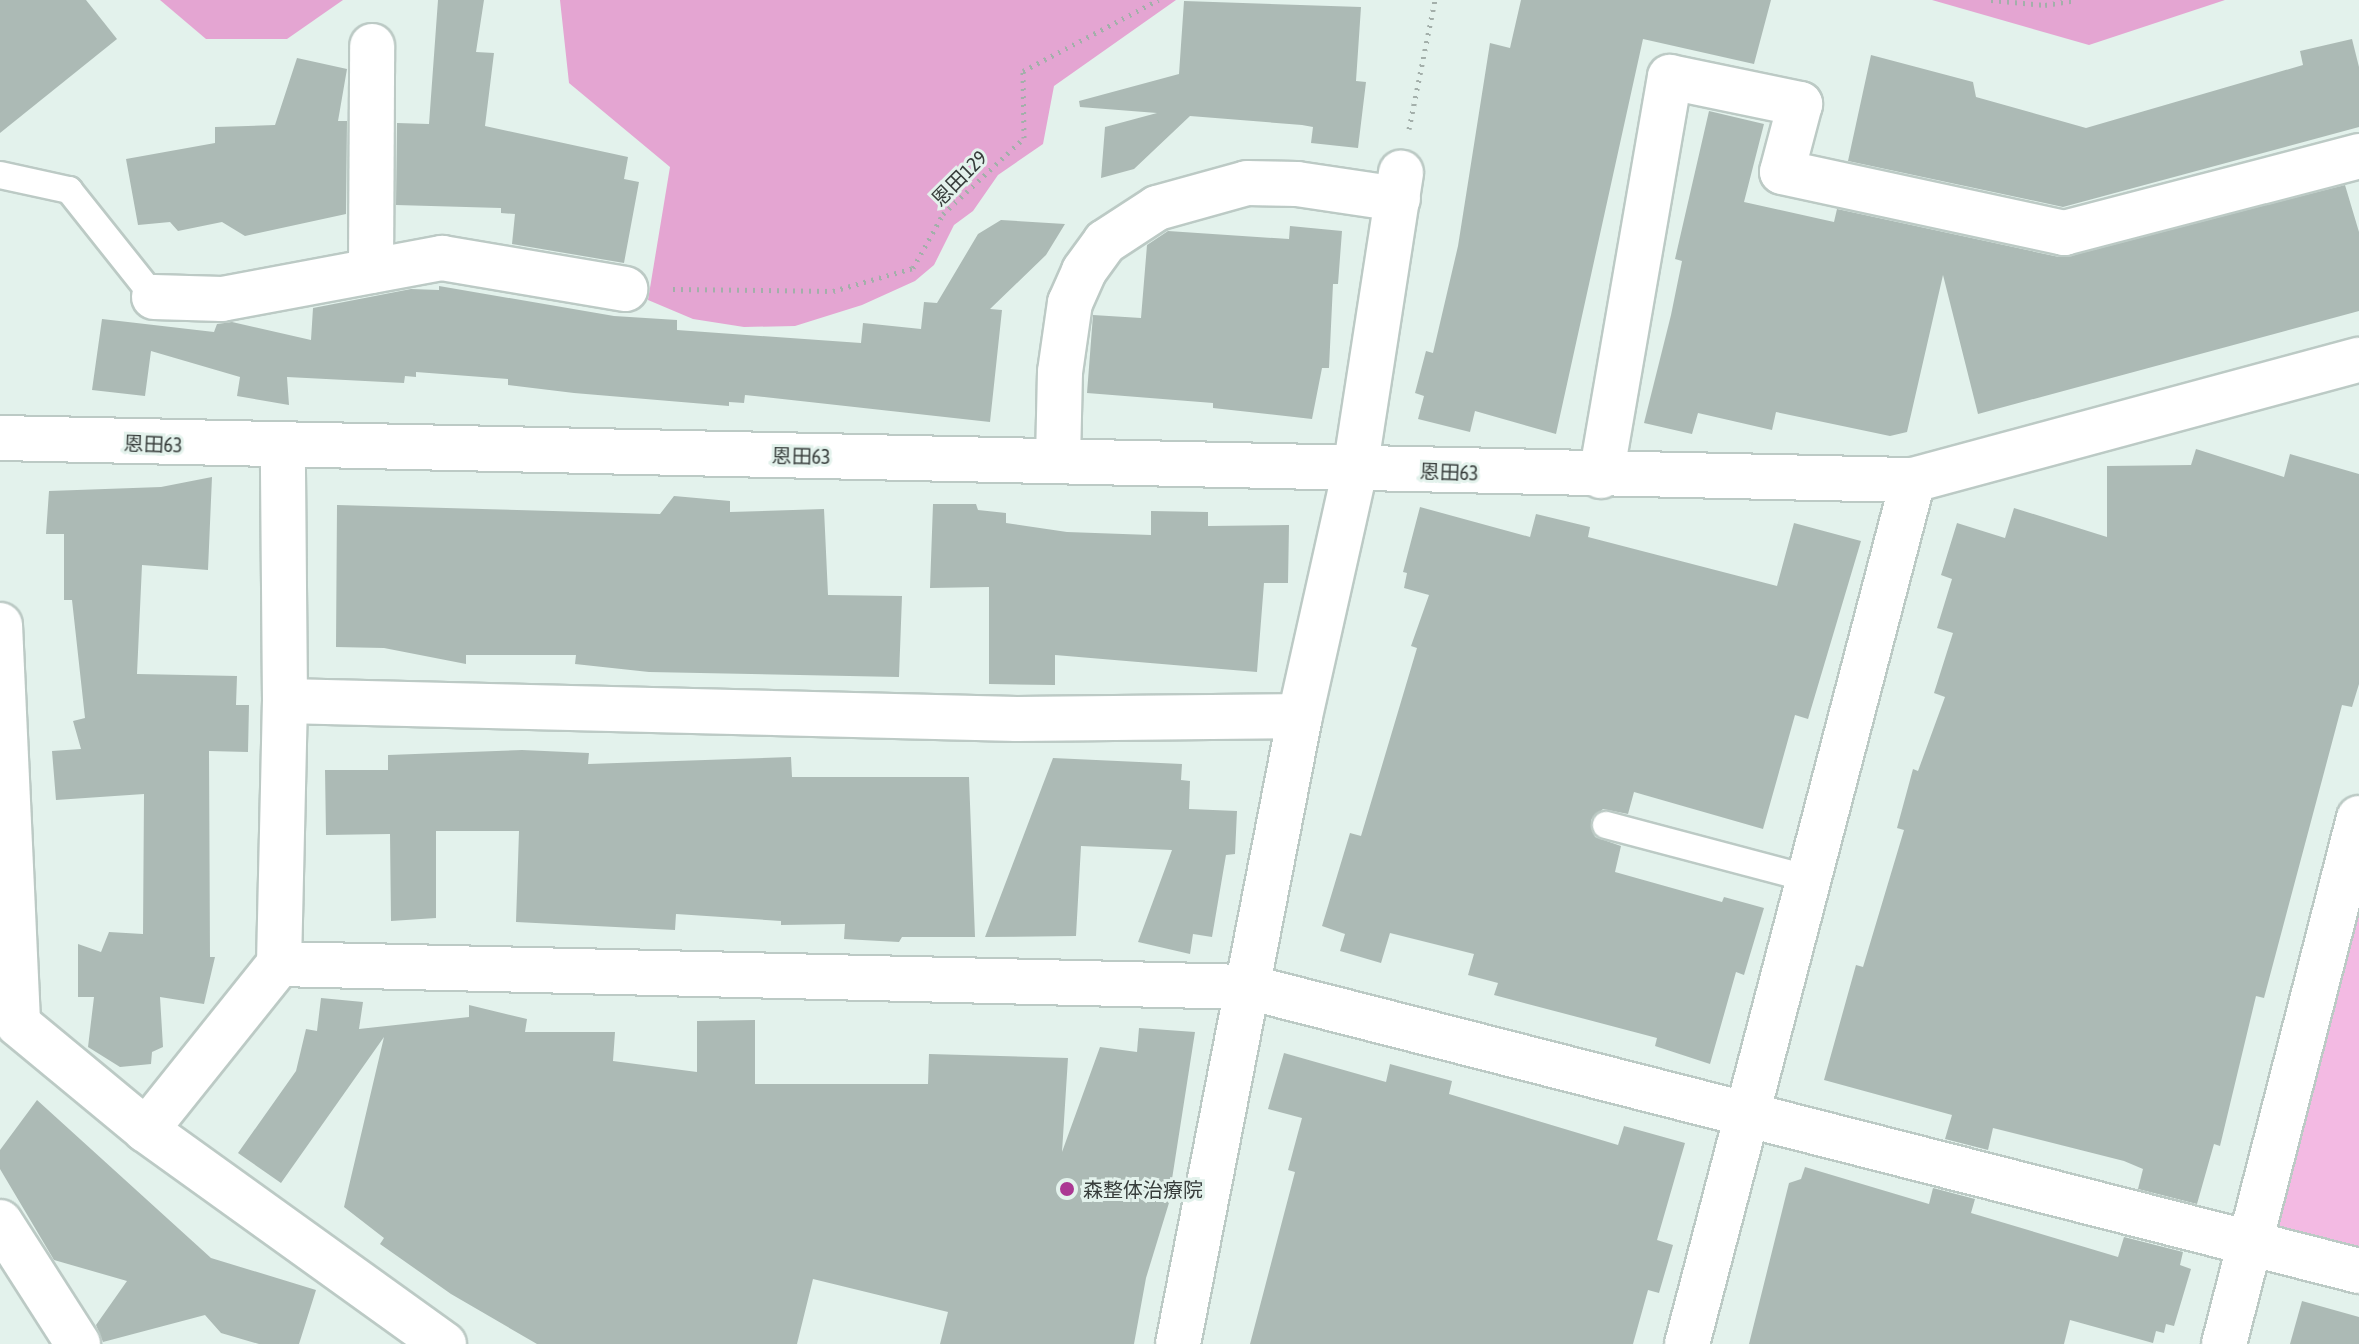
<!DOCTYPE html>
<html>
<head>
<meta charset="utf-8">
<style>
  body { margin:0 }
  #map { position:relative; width:2359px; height:1344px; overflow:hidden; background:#e3f2ec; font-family:"Asap Condensed","Noto Sans JP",sans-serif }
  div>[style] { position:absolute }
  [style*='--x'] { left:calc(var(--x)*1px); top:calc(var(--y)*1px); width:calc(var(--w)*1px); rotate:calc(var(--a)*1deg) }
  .green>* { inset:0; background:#f3bae3 }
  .forest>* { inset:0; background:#e4a5d2 }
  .building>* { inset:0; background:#acbab5 }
  .path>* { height:5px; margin-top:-2.5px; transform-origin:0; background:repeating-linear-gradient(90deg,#a3afaa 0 2px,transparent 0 8px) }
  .roads { filter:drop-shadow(2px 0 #bccac5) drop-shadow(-2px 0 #bccac5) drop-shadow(0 2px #bccac5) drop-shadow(0 -2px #bccac5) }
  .lane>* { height:26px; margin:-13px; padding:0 13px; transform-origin:13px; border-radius:13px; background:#fff }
  .street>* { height:44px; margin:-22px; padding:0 22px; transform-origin:22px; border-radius:22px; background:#fff }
  .secondary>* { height:44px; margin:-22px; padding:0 22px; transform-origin:22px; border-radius:22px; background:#fff }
  .dots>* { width:22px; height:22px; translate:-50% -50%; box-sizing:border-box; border:4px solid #e3f2ec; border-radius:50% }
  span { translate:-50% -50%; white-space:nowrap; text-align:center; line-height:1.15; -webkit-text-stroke:6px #e3f2ec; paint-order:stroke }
  .street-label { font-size:20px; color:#373d3b }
  .poi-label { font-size:20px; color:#373d3b }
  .left { translate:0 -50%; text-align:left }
</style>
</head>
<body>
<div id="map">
  <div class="green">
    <i style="clip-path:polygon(2359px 818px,2359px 1271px,2251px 1245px)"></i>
  </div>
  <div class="forest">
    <i style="clip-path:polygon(160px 0,343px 0,287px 39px,206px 39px)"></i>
    <i style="clip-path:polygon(560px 0,1176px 0,1054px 86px,1043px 144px,998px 175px,973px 211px,954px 225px,934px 265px,915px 281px,862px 305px,795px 326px,744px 327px,693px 319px,648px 300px,670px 167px,569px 83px)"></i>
    <i style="clip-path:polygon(1932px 0,2225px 0,2089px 45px)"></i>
  </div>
  <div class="building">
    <i style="clip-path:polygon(0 0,86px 0,117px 39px,0 133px)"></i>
    <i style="clip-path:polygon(438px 0,484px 0,476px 52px,494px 53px,485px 126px,628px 157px,624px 179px,639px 182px,624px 263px,512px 244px,515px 214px,501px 213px,501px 208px,396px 205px,397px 123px,429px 124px)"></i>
    <i style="clip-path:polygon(1521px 0,1771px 0,1754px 64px,1643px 39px,1556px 434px,1475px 411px,1470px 432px,1418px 419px,1424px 396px,1415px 393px,1426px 351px,1433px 353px,1458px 246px,1490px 43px,1510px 48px)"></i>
    <i style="clip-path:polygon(1184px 1px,1361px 7px,1356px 81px,1366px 82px,1358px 148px,1311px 143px,1313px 127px,1302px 125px,1190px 116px,1134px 169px,1101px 178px,1105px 127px,1157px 113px,1080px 107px,1079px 101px,1179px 74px)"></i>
    <i style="clip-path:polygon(2352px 39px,2359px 67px,2359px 127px,2063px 207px,1848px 161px,1871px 55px,1973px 82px,1976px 97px,2086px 128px,2303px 65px,2300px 51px)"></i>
    <i style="clip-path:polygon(297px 58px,347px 69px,338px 121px,347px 121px,346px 214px,245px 236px,222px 222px,178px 231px,170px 222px,138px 225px,126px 159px,215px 143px,215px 127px,275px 125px)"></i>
    <i style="clip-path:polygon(1709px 111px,1764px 124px,1744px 202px,1834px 222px,1837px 209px,2059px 257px,2345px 185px,2359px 232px,2359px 311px,1978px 414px,1943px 275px,1907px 432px,1890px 436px,1776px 412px,1772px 430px,1698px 413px,1692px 434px,1644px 423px,1671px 315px,1682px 261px,1675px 259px)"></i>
    <i style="clip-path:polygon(1001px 220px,1065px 224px,1046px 255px,990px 309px,1002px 310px,990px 422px,745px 395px,744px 403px,729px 402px,729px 406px,574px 393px,508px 385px,508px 379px,416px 372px,416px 377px,405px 376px,404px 383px,287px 377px,289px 405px,237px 396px,240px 377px,151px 351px,145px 396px,92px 390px,102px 319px,214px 332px,217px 324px,232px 322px,311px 340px,313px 308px,411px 289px,439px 290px,439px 286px,614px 316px,677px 320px,677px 330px,861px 343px,863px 323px,921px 329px,924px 302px,937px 303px,978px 234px)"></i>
    <i style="clip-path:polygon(1290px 226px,1342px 231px,1338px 284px,1333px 284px,1329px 368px,1322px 368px,1312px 419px,1213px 408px,1213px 403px,1087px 393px,1093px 315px,1141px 318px,1147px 245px,1168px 231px,1289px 239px)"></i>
    <i style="clip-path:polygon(2196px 449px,2284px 477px,2290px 454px,2359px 474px,2359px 684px,2352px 707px,2342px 705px,2264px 998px,2256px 996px,2220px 1146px,2214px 1144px,2197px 1204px,2138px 1189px,2143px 1169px,2124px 1161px,1993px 1128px,1988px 1150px,1945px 1139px,1952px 1115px,1824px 1080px,1856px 965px,1863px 967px,1904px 830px,1897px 828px,1913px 769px,1918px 771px,1945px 697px,1934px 693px,1953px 633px,1937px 628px,1952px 579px,1941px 575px,1957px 523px,2005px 538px,2014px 508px,2107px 537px,2107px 466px,2191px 465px)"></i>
    <i style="clip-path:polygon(212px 477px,208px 570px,142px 565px,137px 674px,237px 676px,236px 705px,249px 705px,248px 752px,209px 751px,210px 957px,215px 957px,204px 1004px,160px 997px,163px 1047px,152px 1052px,151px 1064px,120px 1067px,88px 1047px,94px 997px,78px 997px,78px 944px,101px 952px,109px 932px,143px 934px,144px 794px,56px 800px,52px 751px,81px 749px,73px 721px,85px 718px,72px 600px,64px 600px,64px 534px,46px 534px,49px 491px,161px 487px)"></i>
    <i style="clip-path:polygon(674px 496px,730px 501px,730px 512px,824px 509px,828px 595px,902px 596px,899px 677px,649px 672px,575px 664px,576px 655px,466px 655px,466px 664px,384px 648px,336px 647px,337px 505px,660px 514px)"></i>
    <i style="clip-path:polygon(933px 504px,976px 504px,978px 510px,1006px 513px,1006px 523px,1067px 532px,1151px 535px,1151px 511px,1208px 512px,1208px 526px,1289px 525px,1288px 583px,1264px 583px,1257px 672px,1055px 655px,1055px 685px,989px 684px,989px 587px,930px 588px)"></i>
    <i style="clip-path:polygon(1420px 507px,1530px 537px,1536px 514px,1590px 527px,1588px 537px,1777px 586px,1794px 523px,1861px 541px,1808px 719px,1795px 715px,1763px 829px,1634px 792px,1628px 814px,1603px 809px,1591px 820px,1595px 837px,1621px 846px,1615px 872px,1722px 902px,1724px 897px,1764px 908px,1744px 975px,1736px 972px,1710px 1064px,1655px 1046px,1657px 1038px,1494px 995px,1498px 983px,1468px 975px,1474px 954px,1390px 933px,1381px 963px,1340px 951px,1345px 934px,1322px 926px,1350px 833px,1361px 836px,1417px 648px,1411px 646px,1429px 595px,1404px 588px,1407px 573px,1403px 572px)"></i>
    <i style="clip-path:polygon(522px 750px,589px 753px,588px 764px,791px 757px,792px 777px,969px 777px,975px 937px,902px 937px,899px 942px,844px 939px,845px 924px,781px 925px,781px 921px,676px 914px,675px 930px,516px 922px,519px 831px,436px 831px,436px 918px,391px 921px,390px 834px,326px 835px,325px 770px,388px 770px,388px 755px)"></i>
    <i style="clip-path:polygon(1053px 758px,1182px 764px,1181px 780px,1190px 781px,1189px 809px,1237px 811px,1235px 854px,1226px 855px,1212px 937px,1193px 934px,1190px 954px,1138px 942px,1172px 850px,1081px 846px,1076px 936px,985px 937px)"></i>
    <i style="clip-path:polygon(321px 998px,363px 1002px,359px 1029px,469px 1017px,469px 1005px,527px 1019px,525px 1032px,615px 1032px,613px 1061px,697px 1072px,697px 1021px,755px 1020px,755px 1084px,928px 1084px,929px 1054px,1068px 1058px,1062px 1152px,1100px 1047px,1137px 1052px,1139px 1028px,1195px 1032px,1172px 1179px,1176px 1180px,1146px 1278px,1134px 1344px,940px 1344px,948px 1312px,813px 1279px,797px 1344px,537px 1344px,451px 1294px,380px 1244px,384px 1238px,344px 1207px,384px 1037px,281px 1183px,238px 1153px,296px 1071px,306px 1029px,317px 1031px)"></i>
    <i style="clip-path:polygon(1284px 1053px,1386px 1082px,1390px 1064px,1452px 1081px,1449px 1094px,1618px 1145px,1624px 1126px,1685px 1143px,1657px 1240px,1673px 1245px,1659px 1293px,1648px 1290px,1633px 1344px,1250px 1344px,1295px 1172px,1288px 1170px,1302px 1118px,1268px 1109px)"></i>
    <i style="clip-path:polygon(37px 1100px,211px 1258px,316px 1290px,299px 1344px,259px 1344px,221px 1333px,205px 1315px,103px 1342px,96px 1325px,127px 1281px,54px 1260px,0 1169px,0 1150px)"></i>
    <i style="clip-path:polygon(1805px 1167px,1929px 1204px,1933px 1188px,1975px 1199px,1971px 1213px,2118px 1257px,2124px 1237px,2183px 1252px,2180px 1265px,2191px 1269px,2174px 1326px,2166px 1324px,2164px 1333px,2156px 1331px,2153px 1343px,2070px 1320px,2064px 1344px,1749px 1344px,1789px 1183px,1801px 1179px)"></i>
    <i style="clip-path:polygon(2302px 1301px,2359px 1317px,2359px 1344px,2290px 1344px)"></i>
  </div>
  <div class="path">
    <i style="--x:1991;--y:0;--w:54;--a:5.3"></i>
    <i style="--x:2045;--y:5;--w:32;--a:-9"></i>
    <i style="--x:1409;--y:129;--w:132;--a:-78.6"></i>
    <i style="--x:673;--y:289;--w:160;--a:0.7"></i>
    <i style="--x:833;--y:291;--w:83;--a:-16"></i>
    <i style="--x:913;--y:268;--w:62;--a:-60.9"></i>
    <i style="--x:943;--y:214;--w:111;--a:-43.2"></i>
    <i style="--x:1024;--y:138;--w:67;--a:-90.9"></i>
    <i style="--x:1023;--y:71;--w:153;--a:-27.7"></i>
  </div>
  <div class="roads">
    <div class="lane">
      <i style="--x:0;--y:175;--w:71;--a:12.3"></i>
      <i style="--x:69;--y:190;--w:137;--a:51.5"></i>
      <i style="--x:1606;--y:825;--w:208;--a:14.8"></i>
    </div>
    <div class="street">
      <i style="--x:371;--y:271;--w:225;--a:-89.7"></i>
      <i style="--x:154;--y:297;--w:68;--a:1.7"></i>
      <i style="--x:222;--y:299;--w:224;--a:-10.6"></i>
      <i style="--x:442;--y:258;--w:186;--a:9.6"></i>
      <i style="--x:1058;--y:460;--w:88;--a:-88.7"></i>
      <i style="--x:1060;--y:372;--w:70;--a:-81.8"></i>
      <i style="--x:1070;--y:303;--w:35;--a:-66"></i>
      <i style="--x:1084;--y:271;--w:36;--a:-54"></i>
      <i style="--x:1105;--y:242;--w:62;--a:-33.2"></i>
      <i style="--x:1157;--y:208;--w:93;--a:-15.5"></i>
      <i style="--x:1247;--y:183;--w:50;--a:1.1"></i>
      <i style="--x:1297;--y:184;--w:102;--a:8.4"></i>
      <i style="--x:1601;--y:476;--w:405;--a:-80.2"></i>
      <i style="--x:1670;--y:77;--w:133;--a:11.7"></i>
      <i style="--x:1800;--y:104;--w:70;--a:104.8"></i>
      <i style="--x:1782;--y:172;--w:289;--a:12.2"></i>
      <i style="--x:2064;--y:233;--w:305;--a:-14.6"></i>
      <i style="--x:0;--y:625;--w:399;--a:87.4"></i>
      <i style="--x:18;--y:1024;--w:166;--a:39.6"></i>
      <i style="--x:146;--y:1130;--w:367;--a:35.7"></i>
      <i style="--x:285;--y:701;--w:732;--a:1.41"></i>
      <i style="--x:1017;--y:719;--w:283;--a:-0.6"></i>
      <i style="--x:279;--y:964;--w:969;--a:1.36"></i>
      <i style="--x:1248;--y:987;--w:1147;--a:14.34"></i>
      <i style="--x:146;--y:1130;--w:213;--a:-51.3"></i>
      <i style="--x:279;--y:964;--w:263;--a:-88.7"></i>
      <i style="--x:285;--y:701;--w:253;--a:-90.5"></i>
      <i style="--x:0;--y:1222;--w:145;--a:57.4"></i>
      <i style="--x:1178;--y:1344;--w:640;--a:-79.01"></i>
      <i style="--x:1300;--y:716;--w:252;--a:-77.4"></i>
      <i style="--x:1355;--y:470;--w:301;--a:-81.2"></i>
      <i style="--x:1687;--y:1344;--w:893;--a:-75.34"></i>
      <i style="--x:2224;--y:1344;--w:543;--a:-75.61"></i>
    </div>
    <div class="secondary">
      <i style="--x:0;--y:438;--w:1913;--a:1.26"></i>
      <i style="--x:1913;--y:480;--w:462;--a:-15.1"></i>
    </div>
  </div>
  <div class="dots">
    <i style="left:1067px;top:1189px;background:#ab3893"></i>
  </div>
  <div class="street-label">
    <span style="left:959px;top:178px;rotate:-45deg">恩田129</span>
    <span style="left:153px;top:444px;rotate:2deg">恩田63</span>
    <span style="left:801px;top:456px;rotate:1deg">恩田63</span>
    <span style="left:1449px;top:472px;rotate:2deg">恩田63</span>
  </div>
  <div class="poi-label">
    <span class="left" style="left:1083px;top:1189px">森整体治療院</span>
  </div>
</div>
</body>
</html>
